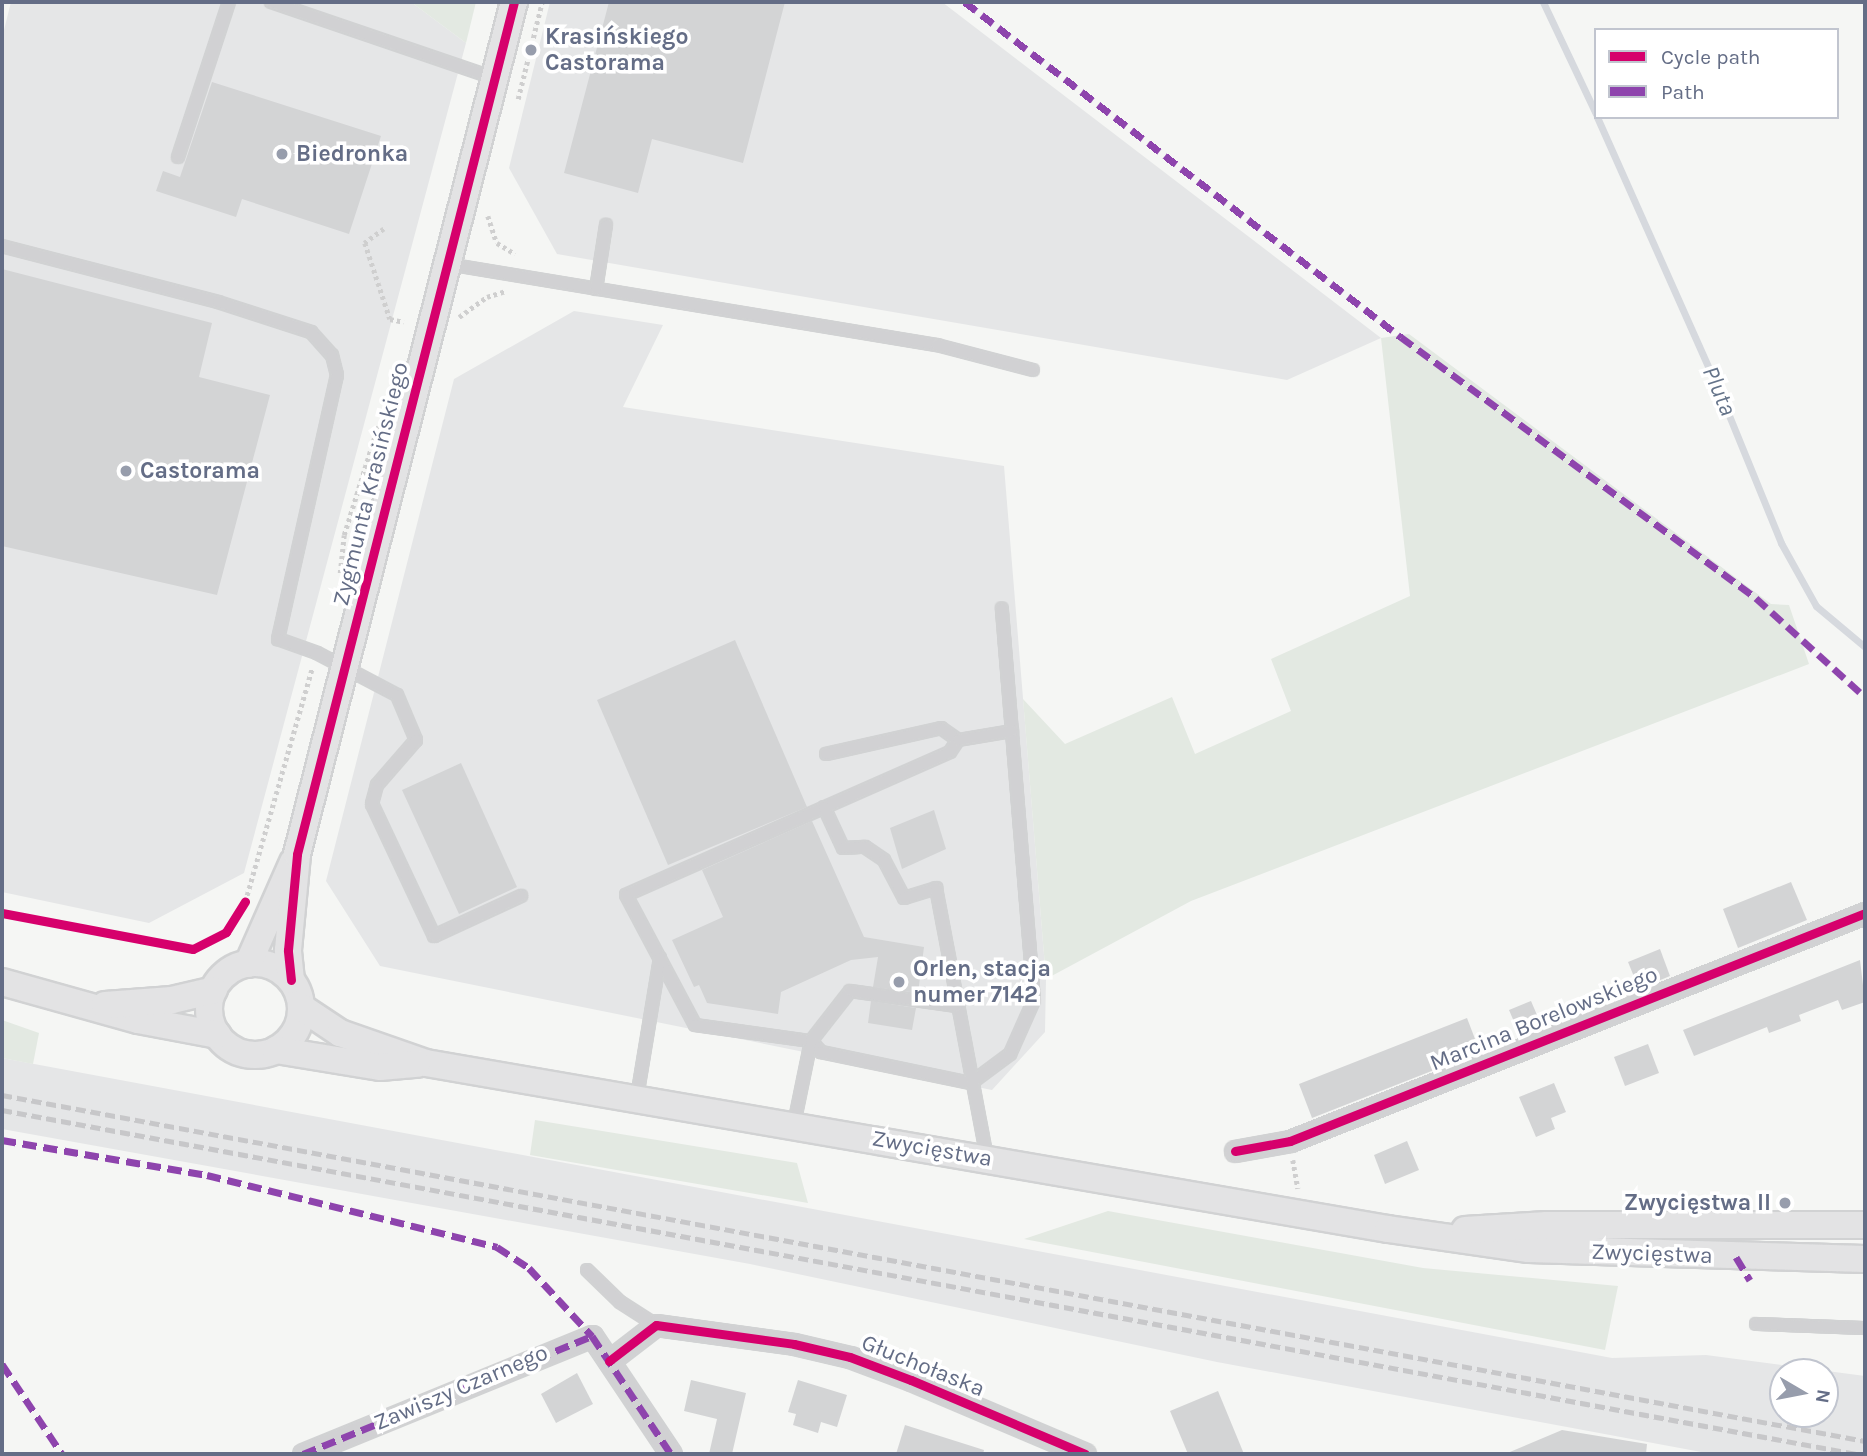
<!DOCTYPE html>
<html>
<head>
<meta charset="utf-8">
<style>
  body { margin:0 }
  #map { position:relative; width:1867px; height:1456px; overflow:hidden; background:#f5f6f4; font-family:Karla,sans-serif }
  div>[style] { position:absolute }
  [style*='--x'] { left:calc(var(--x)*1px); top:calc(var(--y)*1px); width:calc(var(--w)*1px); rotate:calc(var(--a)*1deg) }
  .built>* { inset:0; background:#e5e6e7 }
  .green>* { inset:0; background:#e3e9e2 }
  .stream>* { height:7px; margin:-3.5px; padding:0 3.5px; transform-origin:3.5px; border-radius:3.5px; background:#d6d9de }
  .building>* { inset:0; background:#d3d4d5 }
  .path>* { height:4.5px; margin-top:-2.25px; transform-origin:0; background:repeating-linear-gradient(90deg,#cfcfcf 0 3.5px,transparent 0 7px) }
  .roads { filter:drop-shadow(2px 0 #d1d2d3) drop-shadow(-2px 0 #d1d2d3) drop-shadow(0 2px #d1d2d3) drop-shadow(0 -2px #d1d2d3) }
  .lane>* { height:10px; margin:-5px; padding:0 5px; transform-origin:5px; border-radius:5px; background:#d1d1d3 }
  .street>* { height:19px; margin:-9.5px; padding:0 9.5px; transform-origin:9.5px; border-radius:9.5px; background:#d1d1d3 }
  .secondary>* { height:26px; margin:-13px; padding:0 13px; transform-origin:13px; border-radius:13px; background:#e3e3e4 }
  .secondary>.ring { margin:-13px; padding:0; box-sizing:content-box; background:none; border:26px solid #e3e3e4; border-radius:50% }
  .rail>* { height:5px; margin-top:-2.5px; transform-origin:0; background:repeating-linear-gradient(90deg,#c7c7c9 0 10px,transparent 0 15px) }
  .quiet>* { height:7px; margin-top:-3.5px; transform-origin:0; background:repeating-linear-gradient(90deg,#8e44ad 0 14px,transparent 0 21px) }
  .cycleway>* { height:9px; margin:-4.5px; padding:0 4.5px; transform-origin:4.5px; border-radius:4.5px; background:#d6006c }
  .dots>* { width:19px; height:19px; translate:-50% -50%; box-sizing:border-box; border:4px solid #fff; border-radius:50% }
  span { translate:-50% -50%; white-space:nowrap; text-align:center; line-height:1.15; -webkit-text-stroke:7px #fff; paint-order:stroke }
  .poi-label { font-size:23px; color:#646d86; font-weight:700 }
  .left { translate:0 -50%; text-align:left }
  .right { translate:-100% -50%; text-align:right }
  .street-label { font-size:23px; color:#646d86 }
  .water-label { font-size:24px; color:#65748a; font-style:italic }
  .frame { position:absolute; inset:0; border:4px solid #646d86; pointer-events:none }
  .legend { position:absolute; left:1594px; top:28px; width:245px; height:91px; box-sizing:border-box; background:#fff; border:2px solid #c1c5cf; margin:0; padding:9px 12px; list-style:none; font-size:21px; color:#646d86 }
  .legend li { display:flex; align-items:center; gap:14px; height:35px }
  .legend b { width:35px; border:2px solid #c1c5cf }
  .north { position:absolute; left:1769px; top:1358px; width:70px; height:70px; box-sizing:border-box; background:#fff; border:2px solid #c1c5cf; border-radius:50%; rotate:100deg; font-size:19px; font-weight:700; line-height:28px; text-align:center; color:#646d86 }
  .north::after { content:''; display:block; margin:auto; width:24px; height:32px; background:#979dac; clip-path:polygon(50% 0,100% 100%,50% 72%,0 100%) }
</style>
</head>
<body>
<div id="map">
  <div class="built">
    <i style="clip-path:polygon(11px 2px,411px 2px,466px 43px,244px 873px,149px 923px,2px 892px,2px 38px)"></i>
    <i style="clip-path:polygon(550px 2px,942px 2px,1381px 338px,1287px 380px,557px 254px,509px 168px)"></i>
    <i style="clip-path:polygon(574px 311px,663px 325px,623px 407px,1004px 466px,1046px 979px,1045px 1032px,992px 1090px,380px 966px,326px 881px,454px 379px)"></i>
    <i style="clip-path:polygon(evenodd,2px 1058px,1612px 1358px,1706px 1355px,1865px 1376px,1865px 1454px,1712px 1454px,1217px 1362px,750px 1264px,2px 1129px,2px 1058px,1783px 1372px,1825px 1372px,1825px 1414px,1783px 1414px,1783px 1372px)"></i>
  </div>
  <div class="green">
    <i style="clip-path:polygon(411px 2px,476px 2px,466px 43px)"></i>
    <i style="clip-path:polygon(1409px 334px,1771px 604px,1789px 605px,1809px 664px,1191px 901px,1046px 979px,1023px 699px,1065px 744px,1172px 697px,1195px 754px,1291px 711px,1271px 659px,1410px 596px,1381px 338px)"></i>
    <i style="clip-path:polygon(2px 1020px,39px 1033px,33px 1064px,2px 1058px)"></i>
    <i style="clip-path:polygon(535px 1120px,797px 1163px,808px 1203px,530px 1155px)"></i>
    <i style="clip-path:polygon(1108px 1211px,1423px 1268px,1618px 1286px,1605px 1350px,1024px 1239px)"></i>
  </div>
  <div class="stream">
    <i style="--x:1543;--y:2;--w:124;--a:64.7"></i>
    <i style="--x:1597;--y:117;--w:295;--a:66"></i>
    <i style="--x:1717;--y:386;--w:170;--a:67.8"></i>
    <i style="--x:1781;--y:543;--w:72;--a:60.9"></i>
    <i style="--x:1816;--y:606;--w:64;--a:39.9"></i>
  </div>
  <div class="building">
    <i style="clip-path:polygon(609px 2px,785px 2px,743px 163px,652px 139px,638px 193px,564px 173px)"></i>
    <i style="clip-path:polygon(212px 82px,381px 136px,349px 234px,242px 199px,236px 217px,156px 191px,163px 171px,180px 177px)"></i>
    <i style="clip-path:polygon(2px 269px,212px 323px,199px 377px,270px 395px,217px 595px,2px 546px)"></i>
    <i style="clip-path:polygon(735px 640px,807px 807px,668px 865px,597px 700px)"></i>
    <i style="clip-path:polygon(461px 763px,517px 887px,459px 914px,402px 790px)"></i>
    <i style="clip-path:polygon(934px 810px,946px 849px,902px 869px,890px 828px)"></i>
    <i style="clip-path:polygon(812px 821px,864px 937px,924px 947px,918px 993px,873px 987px,878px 957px,851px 960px,781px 992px,778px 1014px,707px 1003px,699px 985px,694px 987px,672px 940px,723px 917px,702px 870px)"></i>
    <i style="clip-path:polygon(1791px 882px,1807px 920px,1738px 948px,1723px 909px)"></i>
    <i style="clip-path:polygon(1660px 949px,1670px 976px,1639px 989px,1628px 962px)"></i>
    <i style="clip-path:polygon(1860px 960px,1865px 1002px,1842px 1010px,1838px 1000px,1799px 1015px,1801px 1021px,1769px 1033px,1767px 1027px,1694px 1056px,1683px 1030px)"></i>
    <i style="clip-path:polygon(871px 1001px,916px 1008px,912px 1030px,868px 1023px)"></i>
    <i style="clip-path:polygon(1531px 1001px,1540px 1022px,1518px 1031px,1509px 1010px)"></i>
    <i style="clip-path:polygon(1467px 1018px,1480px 1052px,1312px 1118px,1299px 1084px)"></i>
    <i style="clip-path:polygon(1648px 1044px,1659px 1073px,1625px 1086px,1614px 1057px)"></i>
    <i style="clip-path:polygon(1554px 1083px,1566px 1112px,1551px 1118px,1555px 1129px,1536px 1137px,1519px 1097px)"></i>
    <i style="clip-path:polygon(1407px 1141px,1419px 1170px,1385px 1184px,1374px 1155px)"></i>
    <i style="clip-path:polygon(577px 1373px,593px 1404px,556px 1423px,541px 1394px)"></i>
    <i style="clip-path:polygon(691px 1380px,746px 1393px,732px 1454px,709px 1454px,717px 1419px,684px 1411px)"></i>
    <i style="clip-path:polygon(798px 1380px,847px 1395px,837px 1427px,821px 1422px,818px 1433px,793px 1425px,796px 1414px,788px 1412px)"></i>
    <i style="clip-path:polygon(1218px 1391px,1244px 1454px,1188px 1454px,1170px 1411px)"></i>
    <i style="clip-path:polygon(905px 1425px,984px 1450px,983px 1454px,896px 1454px)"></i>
    <i style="clip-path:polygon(1562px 1430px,1647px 1444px,1646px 1454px,1505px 1454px)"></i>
  </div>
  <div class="path">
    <i style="--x:518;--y:99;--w:100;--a:-76.1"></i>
    <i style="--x:488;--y:216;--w:28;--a:72"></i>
    <i style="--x:497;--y:243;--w:21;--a:31"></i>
    <i style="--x:384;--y:229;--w:24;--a:144"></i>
    <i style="--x:365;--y:243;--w:80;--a:71.8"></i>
    <i style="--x:390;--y:319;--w:14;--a:12"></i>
    <i style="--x:459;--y:317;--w:34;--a:-36"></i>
    <i style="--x:487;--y:297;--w:20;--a:-18"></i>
    <i style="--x:340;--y:573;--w:38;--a:-84"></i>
    <i style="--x:344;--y:535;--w:114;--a:-72.7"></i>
    <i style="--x:245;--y:902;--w:243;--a:-74"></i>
    <i style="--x:1293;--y:1160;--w:29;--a:80"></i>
  </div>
  <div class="roads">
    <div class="lane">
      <i style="--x:271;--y:2;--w:236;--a:18.8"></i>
      <i style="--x:178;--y:157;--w:163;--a:-71.8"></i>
      <i style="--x:2;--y:246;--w:223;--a:14.5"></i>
      <i style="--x:218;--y:302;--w:98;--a:17.9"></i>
      <i style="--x:311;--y:332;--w:31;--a:48"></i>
      <i style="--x:332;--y:355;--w:21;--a:76"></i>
      <i style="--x:337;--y:375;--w:271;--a:102.6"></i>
      <i style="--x:278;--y:639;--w:41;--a:19.7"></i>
      <i style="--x:317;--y:653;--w:90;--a:27.7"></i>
      <i style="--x:397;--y:695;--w:49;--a:67.1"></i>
      <i style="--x:416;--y:740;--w:60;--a:130.9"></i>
      <i style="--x:377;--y:785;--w:20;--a:105"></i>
      <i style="--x:372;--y:804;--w:146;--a:64.8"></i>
      <i style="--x:434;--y:936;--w:96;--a:-24.7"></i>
      <i style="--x:447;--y:264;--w:497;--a:9.4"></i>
      <i style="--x:937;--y:345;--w:99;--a:14.6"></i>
      <i style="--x:596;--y:289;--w:65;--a:-81.1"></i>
      <i style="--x:958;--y:740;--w:14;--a:124"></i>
      <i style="--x:950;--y:752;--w:354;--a:156.2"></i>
      <i style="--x:626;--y:895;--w:147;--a:62"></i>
      <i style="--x:695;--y:1025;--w:117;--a:7.9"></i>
      <i style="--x:811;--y:1041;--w:15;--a:48"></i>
      <i style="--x:821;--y:1052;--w:153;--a:11.7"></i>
      <i style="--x:971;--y:1083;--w:49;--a:-36.6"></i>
      <i style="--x:1010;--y:1054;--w:59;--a:-66"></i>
      <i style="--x:1034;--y:1000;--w:393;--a:-94.7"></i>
      <i style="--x:826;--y:754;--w:118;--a:-12.7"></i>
      <i style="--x:941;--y:728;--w:21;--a:35"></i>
      <i style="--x:958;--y:740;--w:55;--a:-9.5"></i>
      <i style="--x:824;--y:807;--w:45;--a:65.1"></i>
      <i style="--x:843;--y:848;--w:22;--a:-3"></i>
      <i style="--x:865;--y:847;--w:23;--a:34"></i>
      <i style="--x:884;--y:860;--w:43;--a:62.2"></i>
      <i style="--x:904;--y:898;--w:34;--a:-17"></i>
      <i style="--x:936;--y:888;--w:276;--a:79.3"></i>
      <i style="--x:637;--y:1097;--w:141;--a:-80.6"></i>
      <i style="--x:794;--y:1124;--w:85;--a:-78.4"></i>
      <i style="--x:811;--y:1041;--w:63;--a:-52"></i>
      <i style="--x:850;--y:991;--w:108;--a:8"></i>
      <i style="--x:587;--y:1270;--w:46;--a:44.1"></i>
      <i style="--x:620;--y:1302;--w:43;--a:32.6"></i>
      <i style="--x:1756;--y:1324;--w:109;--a:2.1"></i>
    </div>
    <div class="street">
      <i style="--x:1235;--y:1151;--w:56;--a:-10.3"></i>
      <i style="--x:1290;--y:1141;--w:619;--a:-21.63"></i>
      <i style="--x:609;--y:1361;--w:59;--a:-37.5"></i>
      <i style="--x:656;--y:1325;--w:139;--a:7.8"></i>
      <i style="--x:794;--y:1344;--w:57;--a:13.1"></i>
      <i style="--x:850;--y:1357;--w:65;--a:20.7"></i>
      <i style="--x:911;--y:1380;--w:189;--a:23"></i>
      <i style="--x:303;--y:1454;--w:312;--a:-22.2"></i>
      <i style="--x:592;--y:1336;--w:142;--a:56.2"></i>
    </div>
    <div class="secondary">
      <i class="ring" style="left:209px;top:963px;width:66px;height:66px"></i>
      <i style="--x:248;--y:964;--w:111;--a:-66.2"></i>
      <i style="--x:291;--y:980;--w:30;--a:-96"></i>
      <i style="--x:288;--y:950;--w:96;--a:-84.6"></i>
      <i style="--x:297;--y:854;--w:879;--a:-75.71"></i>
      <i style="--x:2;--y:982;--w:141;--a:15.6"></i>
      <i style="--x:138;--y:1020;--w:81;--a:10.6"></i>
      <i style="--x:105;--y:1005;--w:67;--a:-4.3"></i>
      <i style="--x:172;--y:1000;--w:43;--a:-13.4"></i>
      <i style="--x:301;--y:1007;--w:47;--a:33.7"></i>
      <i style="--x:340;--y:1033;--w:91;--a:19.2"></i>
      <i style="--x:426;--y:1063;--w:976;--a:9.79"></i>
      <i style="--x:1388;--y:1229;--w:142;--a:8.1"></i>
      <i style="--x:1529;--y:1249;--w:336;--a:1.7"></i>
      <i style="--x:276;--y:1050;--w:105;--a:9.3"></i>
      <i style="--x:380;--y:1067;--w:37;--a:-5"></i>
      <i style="--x:1465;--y:1230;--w:82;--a:-3.5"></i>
      <i style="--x:1547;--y:1225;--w:318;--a:0"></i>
    </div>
  </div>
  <div class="rail">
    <i style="--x:2;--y:1095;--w:1895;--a:10.52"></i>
    <i style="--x:2;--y:1110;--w:1886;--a:10.51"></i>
  </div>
  <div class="quiet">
    <i style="--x:965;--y:2;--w:550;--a:37.54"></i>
    <i style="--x:1401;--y:337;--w:441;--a:36.3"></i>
    <i style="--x:1756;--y:598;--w:147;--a:42.2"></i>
    <i style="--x:2;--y:1140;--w:208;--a:9.7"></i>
    <i style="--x:207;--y:1175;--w:299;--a:13.9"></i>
    <i style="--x:497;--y:1247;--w:38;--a:33"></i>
    <i style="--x:529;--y:1268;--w:93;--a:47.2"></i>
    <i style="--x:592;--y:1336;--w:142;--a:56.2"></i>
    <i style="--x:1736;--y:1257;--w:27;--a:59"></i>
    <i style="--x:2;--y:1364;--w:108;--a:56.3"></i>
    <i style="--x:303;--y:1454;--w:312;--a:-22.2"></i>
  </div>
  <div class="cycleway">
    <i style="--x:2;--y:913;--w:194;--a:10.7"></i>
    <i style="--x:193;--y:949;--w:37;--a:-27"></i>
    <i style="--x:226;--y:932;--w:36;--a:-58"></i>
    <i style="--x:291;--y:980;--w:30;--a:-96"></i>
    <i style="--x:288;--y:950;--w:96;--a:-84.6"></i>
    <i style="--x:297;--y:854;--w:879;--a:-75.71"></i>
    <i style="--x:1235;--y:1151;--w:56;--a:-10.3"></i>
    <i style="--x:1290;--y:1141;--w:619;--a:-21.63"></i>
    <i style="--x:609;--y:1361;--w:59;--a:-37.5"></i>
    <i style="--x:656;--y:1325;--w:139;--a:7.8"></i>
    <i style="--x:794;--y:1344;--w:57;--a:13.1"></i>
    <i style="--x:850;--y:1357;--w:65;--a:20.7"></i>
    <i style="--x:911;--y:1380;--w:189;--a:23"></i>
  </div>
  <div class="dots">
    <i style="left:531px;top:50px;background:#979dac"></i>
    <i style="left:282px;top:154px;background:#979dac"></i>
    <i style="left:126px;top:471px;background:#979dac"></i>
    <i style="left:899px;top:982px;background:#979dac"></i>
    <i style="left:1785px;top:1203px;background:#979dac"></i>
  </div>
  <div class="poi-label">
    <span class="left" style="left:545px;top:50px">Krasińskiego<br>Castorama</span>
    <span class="left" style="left:296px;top:154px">Biedronka</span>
    <span class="left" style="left:140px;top:471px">Castorama</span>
    <span class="left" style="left:913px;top:982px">Orlen, stacja<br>numer 7142</span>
    <span class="right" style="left:1771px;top:1203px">Zwycięstwa II</span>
  </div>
  <div class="street-label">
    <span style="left:371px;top:484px;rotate:-76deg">Zygmunta Krasińskiego</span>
    <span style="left:1544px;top:1019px;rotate:-22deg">Marcina Borelowskiego</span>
    <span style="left:932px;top:1149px;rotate:10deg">Zwycięstwa</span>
    <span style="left:1652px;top:1254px;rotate:2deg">Zwycięstwa</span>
    <span style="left:923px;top:1366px;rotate:22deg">Głuchołaska</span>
    <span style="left:461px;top:1388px;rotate:-23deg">Zawiszy Czarnego</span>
  </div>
  <div class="water-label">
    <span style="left:1719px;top:391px;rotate:67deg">Pluta</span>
  </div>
  <div class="frame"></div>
  <ul class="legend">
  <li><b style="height:9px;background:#d6006c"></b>Cycle path</li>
  <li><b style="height:9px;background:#8e44ad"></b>Path</li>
  </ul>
  <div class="north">N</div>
</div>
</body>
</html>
